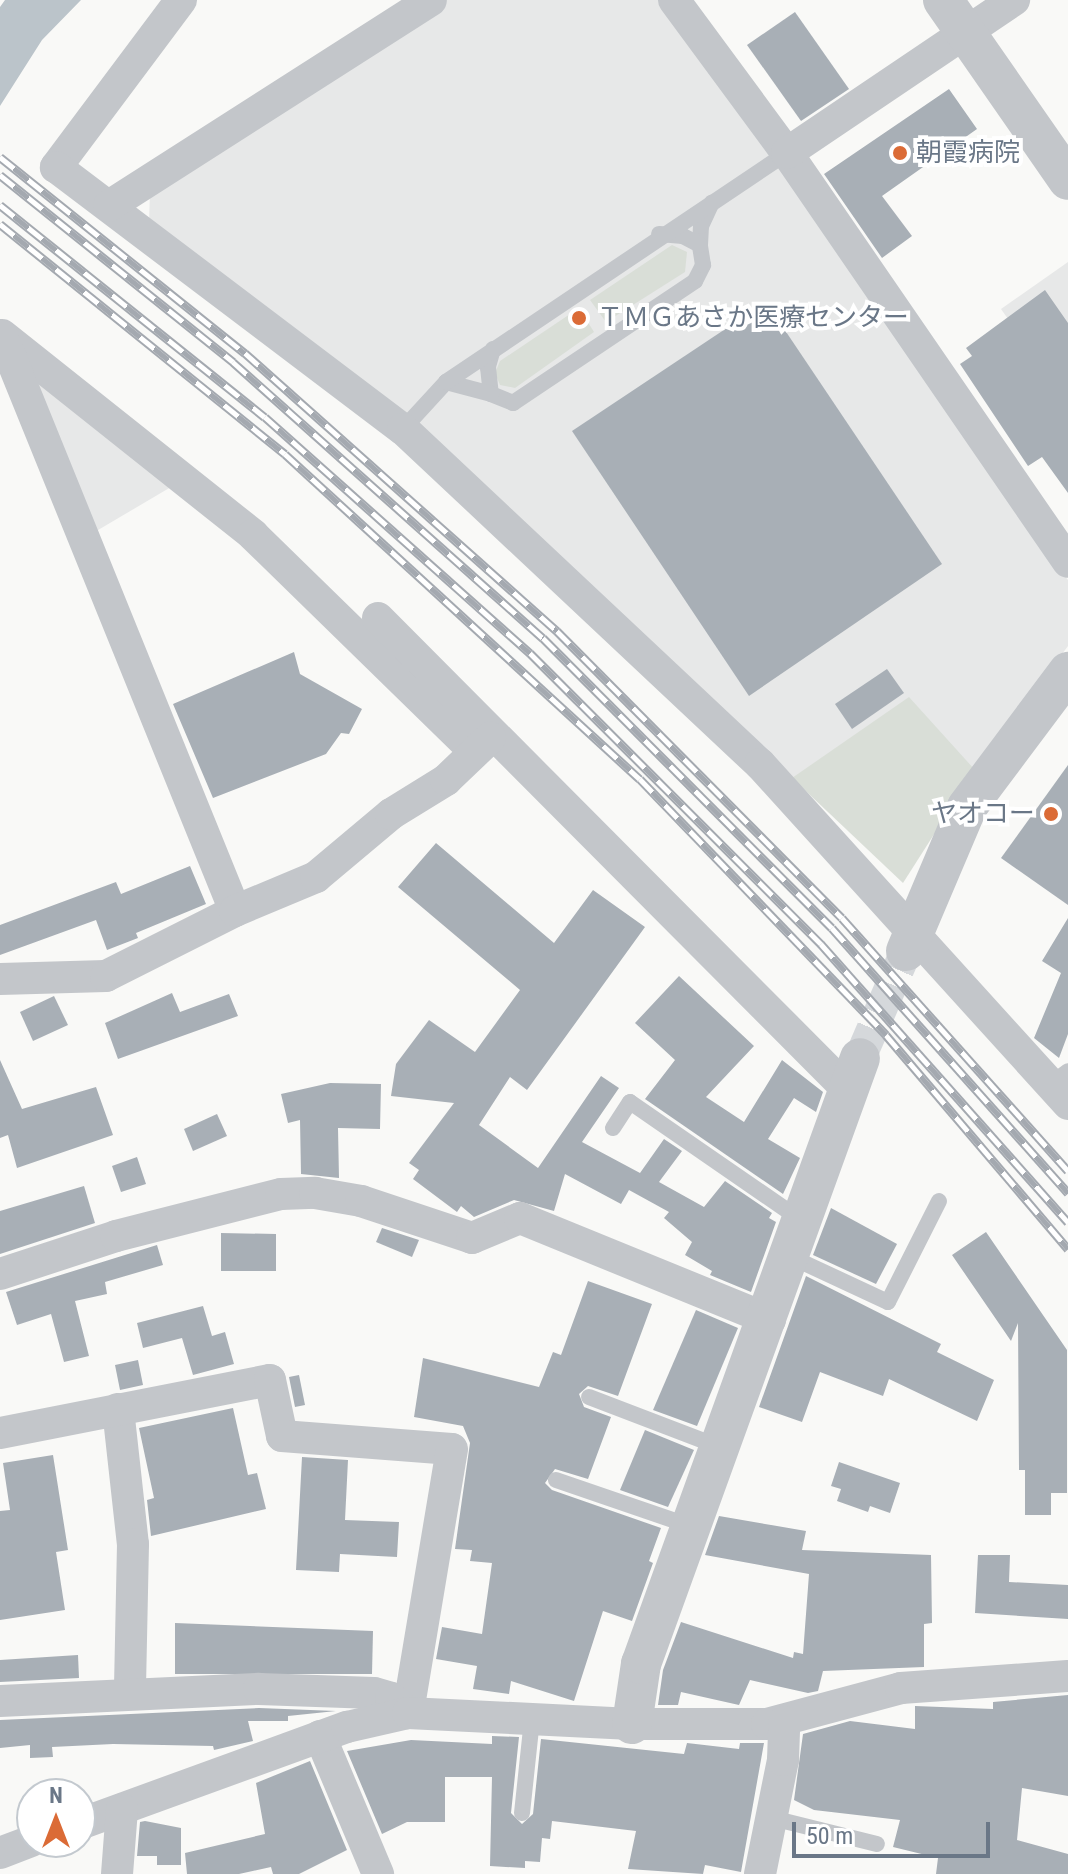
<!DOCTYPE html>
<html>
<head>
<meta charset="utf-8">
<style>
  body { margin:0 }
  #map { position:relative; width:1068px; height:1874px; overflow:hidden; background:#f9f9f7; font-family:"Roboto Condensed","Noto Sans JP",sans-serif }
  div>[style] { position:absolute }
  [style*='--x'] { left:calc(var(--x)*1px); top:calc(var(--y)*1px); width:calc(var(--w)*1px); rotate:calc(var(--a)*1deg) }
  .built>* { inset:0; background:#e7e8e8 }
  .green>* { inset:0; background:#d9ded7 }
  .water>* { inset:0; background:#bbc4ca }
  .building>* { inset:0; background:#a8afb6 }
  .minor-tunnel>* { height:32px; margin-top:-16px; transform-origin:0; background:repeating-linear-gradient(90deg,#d5d8db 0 32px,transparent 0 48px) }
  .service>* { height:16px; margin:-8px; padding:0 8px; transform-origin:8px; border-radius:8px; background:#c3c6ca }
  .minor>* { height:32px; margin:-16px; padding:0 16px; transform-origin:16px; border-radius:16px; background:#c3c6ca }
  .tertiary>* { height:40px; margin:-20px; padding:0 20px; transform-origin:20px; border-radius:20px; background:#c3c6ca }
  .rail>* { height:9px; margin-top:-4.5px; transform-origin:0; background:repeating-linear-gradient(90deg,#fff 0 18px,#a4a9b0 0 36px); box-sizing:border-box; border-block:2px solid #a4a9b0 }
  .dots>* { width:22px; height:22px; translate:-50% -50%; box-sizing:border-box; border:4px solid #fff; border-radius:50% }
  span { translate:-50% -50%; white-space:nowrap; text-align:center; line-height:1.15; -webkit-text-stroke:8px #fff; paint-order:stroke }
  .poi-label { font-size:26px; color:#6a7787 }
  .left { translate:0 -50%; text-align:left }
  .right { translate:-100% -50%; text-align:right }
  .north { position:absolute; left:16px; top:1778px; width:80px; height:80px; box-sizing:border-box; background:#fff; border:2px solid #c3c9cf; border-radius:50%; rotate:0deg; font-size:22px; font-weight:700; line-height:32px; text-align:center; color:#6a7787 }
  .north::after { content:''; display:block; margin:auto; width:28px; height:36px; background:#db6b36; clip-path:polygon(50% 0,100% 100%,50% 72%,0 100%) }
  .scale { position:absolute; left:792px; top:1822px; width:198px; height:36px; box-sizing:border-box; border:4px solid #6a7787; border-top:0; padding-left:10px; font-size:24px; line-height:28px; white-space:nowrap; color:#6a7787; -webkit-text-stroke:6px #fff; paint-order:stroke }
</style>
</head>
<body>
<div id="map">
  <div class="built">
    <i style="clip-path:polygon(445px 0,663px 0,1068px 580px,1068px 646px,975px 770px,792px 778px,149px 224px,150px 191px)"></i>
    <i style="clip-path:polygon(1068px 262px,1068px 372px,1052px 382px,1001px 309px)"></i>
    <i style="clip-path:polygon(38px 374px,171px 487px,93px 533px,27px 377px)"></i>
  </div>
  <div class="green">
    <i style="clip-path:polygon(672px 245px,687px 252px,685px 272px,606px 322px,590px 300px)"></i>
    <i style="clip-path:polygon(579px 308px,594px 332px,515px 388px,500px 385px,495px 373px,500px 361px)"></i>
    <i style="clip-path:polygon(909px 697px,975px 770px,903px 883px,792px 778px)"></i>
  </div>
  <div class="water">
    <i style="clip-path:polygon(5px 0,81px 0,42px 40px,0 106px,0 7px)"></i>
  </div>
  <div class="building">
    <i style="clip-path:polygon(795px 12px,849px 89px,801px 121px,747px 45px)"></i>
    <i style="clip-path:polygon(949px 89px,977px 129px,882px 196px,912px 236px,882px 258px,824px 174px)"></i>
    <i style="clip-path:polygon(1045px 290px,1068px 323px,1068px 493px,1042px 457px,1028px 466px,960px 364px,972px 356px,966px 348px)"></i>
    <i style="clip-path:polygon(766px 302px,942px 564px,749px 696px,572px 431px)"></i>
    <i style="clip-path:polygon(294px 652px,300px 674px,362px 709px,349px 734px,341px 733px,326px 754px,213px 798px,173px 704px)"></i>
    <i style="clip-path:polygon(887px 669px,904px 693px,852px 729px,835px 704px)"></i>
    <i style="clip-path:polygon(1068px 765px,1068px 905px,1001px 858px)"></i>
    <i style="clip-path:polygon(436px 843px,554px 943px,593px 890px,645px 927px,527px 1090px,510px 1077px,479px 1125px,538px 1168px,601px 1076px,619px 1088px,582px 1142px,640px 1173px,664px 1139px,682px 1151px,659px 1182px,704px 1207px,725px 1181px,772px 1213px,769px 1218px,776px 1222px,751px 1292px,710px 1275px,712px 1271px,685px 1255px,692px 1242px,664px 1218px,669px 1212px,629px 1190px,621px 1204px,565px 1174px,554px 1211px,514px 1200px,474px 1217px,461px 1206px,457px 1212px,413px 1179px,419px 1170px,409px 1163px,454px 1103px,391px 1096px,396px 1064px,429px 1020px,475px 1052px,520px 990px,398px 887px)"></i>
    <i style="clip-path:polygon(190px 866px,206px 904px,136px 933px,138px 938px,107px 950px,96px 920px,0 955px,0 925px,116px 882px,121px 894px)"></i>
    <i style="clip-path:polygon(1068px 918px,1068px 1034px,1059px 1058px,1034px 1038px,1061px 973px,1042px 961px)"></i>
    <i style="clip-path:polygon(679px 976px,754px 1046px,706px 1097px,744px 1122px,782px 1060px,823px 1092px,816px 1112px,794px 1098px,768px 1139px,800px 1158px,783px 1194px,645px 1099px,675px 1060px,635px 1023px)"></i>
    <i style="clip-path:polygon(172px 993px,180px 1012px,229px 994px,238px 1016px,118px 1059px,105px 1023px)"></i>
    <i style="clip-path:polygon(54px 996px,68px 1025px,33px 1041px,20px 1012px)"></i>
    <i style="clip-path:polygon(0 1060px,22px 1109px,96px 1087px,113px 1135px,17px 1168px,8px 1135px,0 1138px)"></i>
    <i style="clip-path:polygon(330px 1083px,381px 1084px,380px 1129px,338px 1128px,339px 1178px,301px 1174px,300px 1120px,288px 1123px,281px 1094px)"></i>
    <i style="clip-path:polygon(217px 1114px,227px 1136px,193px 1151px,184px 1129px)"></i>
    <i style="clip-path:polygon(137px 1157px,146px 1184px,121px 1192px,112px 1166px)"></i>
    <i style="clip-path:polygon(84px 1186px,95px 1223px,0 1254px,0 1211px)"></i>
    <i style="clip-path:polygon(831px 1208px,897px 1244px,876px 1284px,813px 1255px)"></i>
    <i style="clip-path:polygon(382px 1228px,419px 1240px,412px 1257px,376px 1242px)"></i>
    <i style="clip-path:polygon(986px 1232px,1067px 1350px,1067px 1493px,1051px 1493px,1051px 1515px,1025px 1515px,1025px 1470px,1019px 1470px,1018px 1323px,1011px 1341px,952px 1255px)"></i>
    <i style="clip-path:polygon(221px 1233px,276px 1234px,276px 1271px,221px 1271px)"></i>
    <i style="clip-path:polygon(157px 1245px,163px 1265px,105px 1282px,107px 1294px,75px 1301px,89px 1356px,64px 1362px,51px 1314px,17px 1325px,6px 1292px)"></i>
    <i style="clip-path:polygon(806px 1276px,941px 1344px,937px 1352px,994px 1380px,977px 1421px,889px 1379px,883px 1396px,820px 1372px,802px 1422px,759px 1407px)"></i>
    <i style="clip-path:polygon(588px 1281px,652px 1304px,618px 1396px,588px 1386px,579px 1394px,584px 1407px,611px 1417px,588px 1479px,555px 1469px,545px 1483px,552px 1490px,661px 1528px,649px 1561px,653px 1563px,632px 1621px,603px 1611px,574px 1701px,511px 1681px,509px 1694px,473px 1689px,477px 1666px,436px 1659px,442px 1627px,482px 1634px,492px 1563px,470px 1561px,472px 1550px,455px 1549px,470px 1443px,463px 1426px,414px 1417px,423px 1358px,539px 1387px,553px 1352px,561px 1355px)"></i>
    <i style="clip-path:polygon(203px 1306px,212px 1336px,225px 1332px,234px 1364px,193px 1375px,182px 1338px,143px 1348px,137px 1323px)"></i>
    <i style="clip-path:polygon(696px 1310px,738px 1328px,697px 1426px,653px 1410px)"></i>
    <i style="clip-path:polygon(138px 1360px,143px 1385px,120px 1390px,115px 1365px)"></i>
    <i style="clip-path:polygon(299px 1375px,305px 1405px,295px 1407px,289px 1377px)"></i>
    <i style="clip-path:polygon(233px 1408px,248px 1475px,257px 1473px,266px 1509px,151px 1536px,147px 1500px,154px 1498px,139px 1428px)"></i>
    <i style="clip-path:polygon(645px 1430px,694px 1450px,668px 1507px,620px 1490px)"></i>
    <i style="clip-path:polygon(53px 1455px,68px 1550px,56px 1552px,65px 1610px,0 1620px,0 1511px,10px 1510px,3px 1463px)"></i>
    <i style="clip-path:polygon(302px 1457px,348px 1460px,345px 1520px,399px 1522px,397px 1557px,340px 1554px,339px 1572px,296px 1570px)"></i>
    <i style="clip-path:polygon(839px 1462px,900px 1483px,890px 1513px,870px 1506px,868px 1512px,837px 1501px,841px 1489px,831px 1486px)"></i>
    <i style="clip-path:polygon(719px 1516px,806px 1531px,802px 1550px,931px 1555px,932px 1623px,924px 1624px,924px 1667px,823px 1671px,818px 1691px,808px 1693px,750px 1680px,739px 1705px,681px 1692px,678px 1705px,658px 1705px,663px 1670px,681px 1622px,793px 1658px,794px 1652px,803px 1654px,809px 1574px,705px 1555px)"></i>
    <i style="clip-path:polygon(978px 1555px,1010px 1555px,1009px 1582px,1068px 1585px,1068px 1619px,975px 1613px)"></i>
    <i style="clip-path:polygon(175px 1623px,373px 1631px,372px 1674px,175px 1674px)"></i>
    <i style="clip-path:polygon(78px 1655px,79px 1678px,0 1682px,0 1660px)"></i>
    <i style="clip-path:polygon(1068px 1695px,1068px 1796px,1022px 1788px,1017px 1840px,1068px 1854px,1068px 1874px,936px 1874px,938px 1858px,893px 1847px,900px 1820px,814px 1810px,794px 1800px,803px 1734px,850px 1721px,915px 1729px,915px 1706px,993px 1709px,993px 1702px)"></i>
    <i style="clip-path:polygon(259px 1708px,336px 1711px,288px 1716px,288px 1721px,248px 1721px,253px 1741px,214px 1750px,213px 1746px,113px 1744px,52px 1747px,53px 1757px,30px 1758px,30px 1745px,0 1748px,0 1720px)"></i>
    <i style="clip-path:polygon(492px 1736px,519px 1737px,511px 1813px,522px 1824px,533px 1814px,541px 1739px,684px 1754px,687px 1743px,739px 1749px,740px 1743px,764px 1743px,741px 1872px,705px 1865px,703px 1874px,628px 1869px,636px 1831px,552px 1821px,550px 1839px,542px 1838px,540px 1862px,525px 1861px,525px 1868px,490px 1866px,492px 1777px,445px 1777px,445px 1822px,407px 1822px,382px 1834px,347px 1751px,411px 1740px,492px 1744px)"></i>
    <i style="clip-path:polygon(310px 1761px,347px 1850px,299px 1874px,273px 1874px,271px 1867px,239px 1874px,187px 1874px,185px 1853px,265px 1834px,256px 1783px)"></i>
    <i style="clip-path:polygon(145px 1821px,181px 1828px,181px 1865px,157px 1865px,157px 1856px,137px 1856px,140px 1822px)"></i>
  </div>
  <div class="minor-tunnel">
    <i style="--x:860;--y:1058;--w:116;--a:-66.7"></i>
  </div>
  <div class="service">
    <i style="--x:700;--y:245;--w:19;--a:-87"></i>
    <i style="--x:701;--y:226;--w:26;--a:-65"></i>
    <i style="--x:493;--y:349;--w:19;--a:106"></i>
    <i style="--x:488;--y:367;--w:27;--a:84"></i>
    <i style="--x:491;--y:394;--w:24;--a:22"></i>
    <i style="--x:513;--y:403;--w:219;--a:-33.8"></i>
    <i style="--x:695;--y:281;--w:18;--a:-63"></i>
    <i style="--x:703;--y:265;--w:20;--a:-99"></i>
    <i style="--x:700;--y:245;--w:19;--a:-152"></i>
    <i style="--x:683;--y:236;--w:24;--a:-175"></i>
    <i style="--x:446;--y:382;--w:47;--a:14.9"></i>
    <i style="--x:403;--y:429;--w:64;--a:-47.5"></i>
    <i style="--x:446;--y:382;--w:411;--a:-33.9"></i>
    <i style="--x:1051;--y:1084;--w:21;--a:-37"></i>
    <i style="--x:613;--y:1128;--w:31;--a:-57"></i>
    <i style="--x:630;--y:1102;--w:208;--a:34.6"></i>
    <i style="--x:789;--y:1256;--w:109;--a:24.9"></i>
    <i style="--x:888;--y:1302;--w:113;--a:-63.2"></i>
    <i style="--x:589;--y:1397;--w:140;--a:20.9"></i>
    <i style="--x:556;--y:1480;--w:142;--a:18.9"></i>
    <i style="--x:522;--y:1813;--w:95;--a:-83.9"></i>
    <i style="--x:772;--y:1818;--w:108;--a:13.9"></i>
  </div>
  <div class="minor">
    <i style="--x:181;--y:0;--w:209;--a:126.8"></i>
    <i style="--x:56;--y:167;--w:435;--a:37.1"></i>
    <i style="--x:403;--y:429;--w:490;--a:43.2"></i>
    <i style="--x:760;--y:764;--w:459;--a:47.8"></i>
    <i style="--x:674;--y:0;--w:190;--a:53.6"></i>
    <i style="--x:787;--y:153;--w:496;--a:55.5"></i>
    <i style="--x:787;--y:153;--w:274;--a:-34"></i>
    <i style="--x:109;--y:206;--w:382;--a:-32.6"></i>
    <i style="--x:2;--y:335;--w:321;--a:38.5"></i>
    <i style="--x:253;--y:535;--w:310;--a:44.3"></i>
    <i style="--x:2;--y:336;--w:620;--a:67.94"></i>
    <i style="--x:378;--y:618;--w:665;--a:45.12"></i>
    <i style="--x:0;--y:979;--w:106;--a:-1.6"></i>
    <i style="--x:106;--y:976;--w:144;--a:-26.7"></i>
    <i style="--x:235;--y:911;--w:88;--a:-22.8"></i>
    <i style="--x:316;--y:877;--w:98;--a:-40"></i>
    <i style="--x:391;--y:814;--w:65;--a:-31.7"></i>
    <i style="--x:446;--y:780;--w:61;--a:-43.7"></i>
    <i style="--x:0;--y:1274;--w:122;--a:-18.1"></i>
    <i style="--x:116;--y:1236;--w:170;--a:-14.3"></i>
    <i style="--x:281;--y:1194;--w:34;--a:-2"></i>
    <i style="--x:315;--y:1193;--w:47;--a:9.9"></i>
    <i style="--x:361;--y:1201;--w:117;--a:18.4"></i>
    <i style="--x:472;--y:1238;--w:52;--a:-22.6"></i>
    <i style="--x:520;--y:1218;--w:270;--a:22.2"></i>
    <i style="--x:118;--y:1409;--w:136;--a:83.7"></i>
    <i style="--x:133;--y:1544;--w:148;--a:91.2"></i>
    <i style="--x:0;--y:1433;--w:275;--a:-11.1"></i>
    <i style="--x:270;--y:1380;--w:57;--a:77.9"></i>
    <i style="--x:282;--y:1436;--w:170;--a:4.4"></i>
    <i style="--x:452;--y:1449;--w:268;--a:99.5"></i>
    <i style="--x:0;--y:1701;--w:259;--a:-2.7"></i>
    <i style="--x:259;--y:1689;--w:115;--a:2"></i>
    <i style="--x:374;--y:1693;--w:18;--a:16"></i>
    <i style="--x:391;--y:1698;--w:23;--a:41"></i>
    <i style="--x:320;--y:1736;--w:150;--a:67.2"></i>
    <i style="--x:80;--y:1824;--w:284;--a:-20"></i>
    <i style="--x:347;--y:1727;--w:63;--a:-12.9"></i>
    <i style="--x:408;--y:1713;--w:224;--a:2.8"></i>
    <i style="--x:632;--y:1724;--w:135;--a:0"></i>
    <i style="--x:767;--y:1724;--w:139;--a:-15"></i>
    <i style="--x:901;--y:1688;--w:167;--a:-4.1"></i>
    <i style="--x:0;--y:1853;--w:34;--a:-21"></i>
    <i style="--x:117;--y:1874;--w:65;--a:-85.6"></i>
    <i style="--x:760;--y:1874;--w:116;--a:-78.6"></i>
    <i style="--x:783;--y:1760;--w:38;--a:-88"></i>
  </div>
  <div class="tertiary">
    <i style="--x:943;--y:0;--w:219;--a:55.2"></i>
    <i style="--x:906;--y:951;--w:156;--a:-67"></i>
    <i style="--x:967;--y:807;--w:169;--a:-53.2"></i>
    <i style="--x:632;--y:1724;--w:61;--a:-81.5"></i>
    <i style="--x:641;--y:1664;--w:644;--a:-70.13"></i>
  </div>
  <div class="rail">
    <i style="--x:0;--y:157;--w:314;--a:38.7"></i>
    <i style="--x:245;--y:353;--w:418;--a:41.7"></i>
    <i style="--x:557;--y:631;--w:404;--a:45.2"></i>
    <i style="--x:842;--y:918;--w:339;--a:48.2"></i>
    <i style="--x:0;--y:175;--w:299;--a:38.7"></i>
    <i style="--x:233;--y:362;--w:415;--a:41.7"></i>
    <i style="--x:543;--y:638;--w:409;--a:45.1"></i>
    <i style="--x:832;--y:928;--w:355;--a:48.3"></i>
    <i style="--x:0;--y:205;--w:339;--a:38.7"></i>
    <i style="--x:265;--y:417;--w:355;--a:41.7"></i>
    <i style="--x:530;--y:653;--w:412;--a:45"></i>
    <i style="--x:821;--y:944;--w:372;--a:48.4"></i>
    <i style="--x:0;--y:224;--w:366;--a:38.9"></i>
    <i style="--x:285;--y:454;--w:481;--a:42.5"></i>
    <i style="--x:640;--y:779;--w:355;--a:46.1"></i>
    <i style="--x:886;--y:1035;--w:281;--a:49.6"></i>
  </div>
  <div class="dots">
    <i style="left:900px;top:153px;background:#db6b36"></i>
    <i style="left:579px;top:318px;background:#db6b36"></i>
    <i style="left:1051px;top:814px;background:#db6b36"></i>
  </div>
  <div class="poi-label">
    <span class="left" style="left:916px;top:153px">朝霞病院</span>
    <span class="left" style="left:597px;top:318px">ＴＭＧあさか医療センター</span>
    <span class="right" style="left:1035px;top:814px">ヤオコー</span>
  </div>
  <div class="north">N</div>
  <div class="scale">50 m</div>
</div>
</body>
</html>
